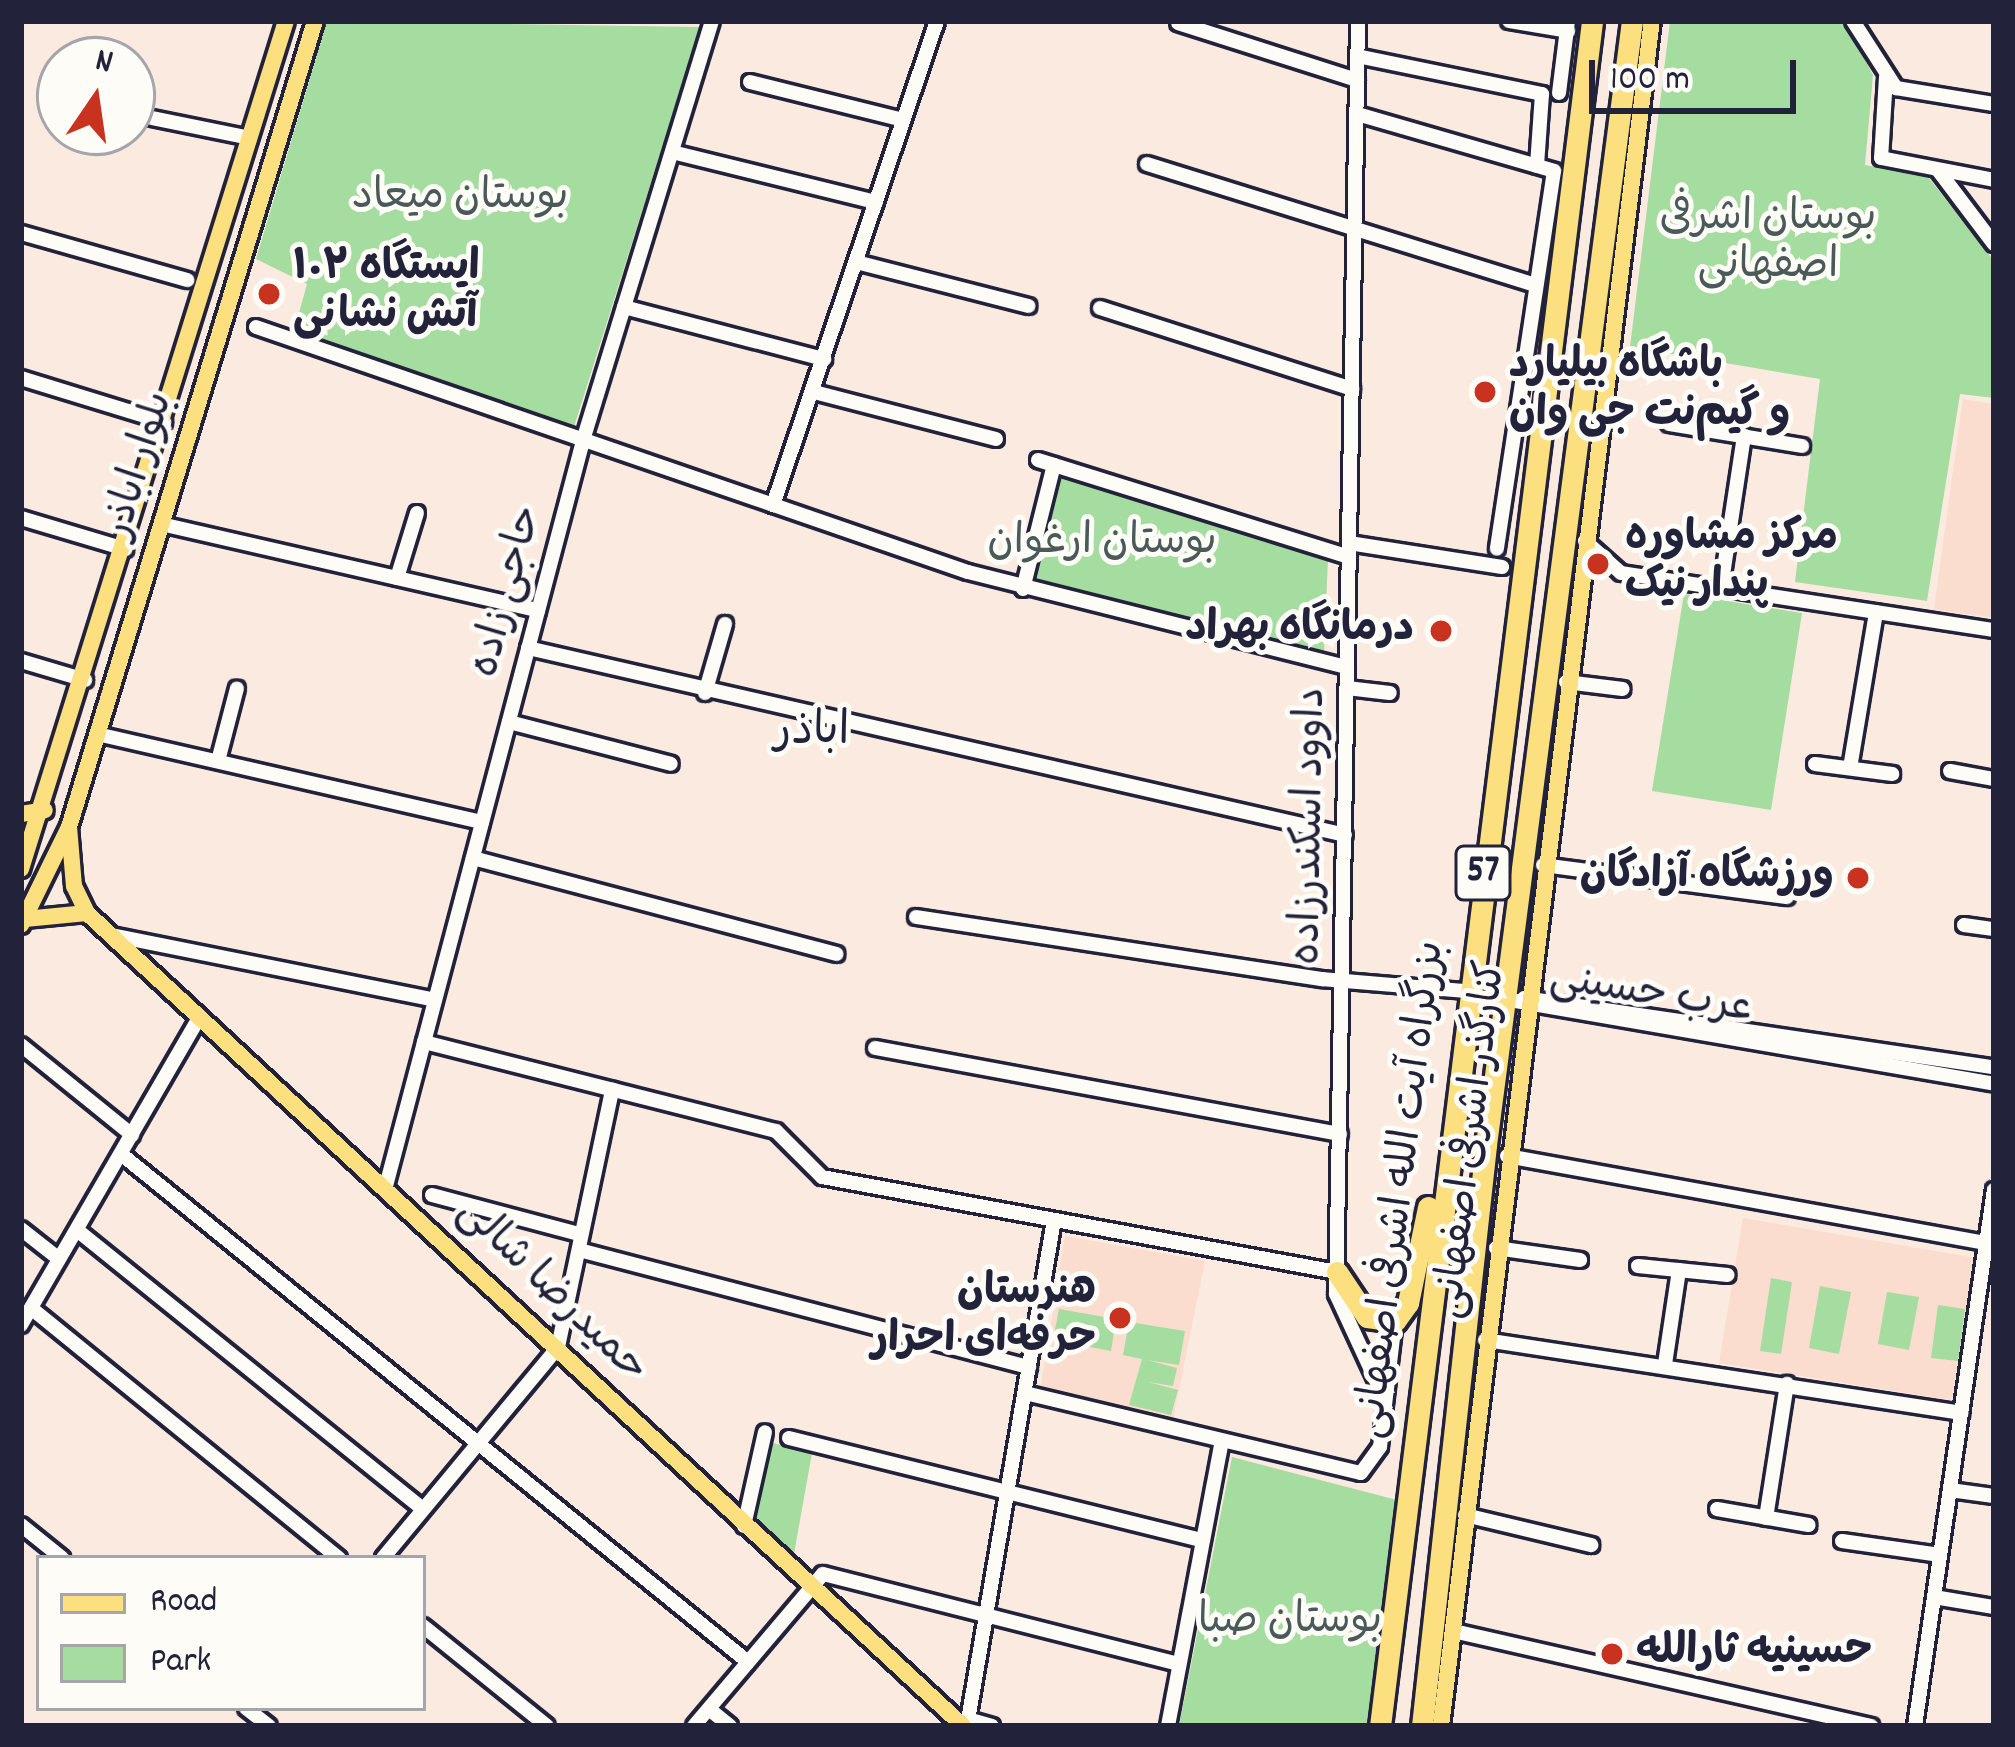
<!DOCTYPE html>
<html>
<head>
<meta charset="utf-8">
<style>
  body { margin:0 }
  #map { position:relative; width:2015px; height:1747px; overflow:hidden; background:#fbeadf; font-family:Dekko,"Playpen Sans Arabic",sans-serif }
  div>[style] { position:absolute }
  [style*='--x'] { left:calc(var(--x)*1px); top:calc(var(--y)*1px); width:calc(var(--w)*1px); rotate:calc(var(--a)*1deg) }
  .built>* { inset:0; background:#faddce }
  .green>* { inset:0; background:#a5dca0 }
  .roads { filter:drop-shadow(3px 0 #22223b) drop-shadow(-3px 0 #22223b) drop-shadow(0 3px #22223b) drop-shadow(0 -3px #22223b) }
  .minor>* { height:14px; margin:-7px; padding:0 7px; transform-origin:7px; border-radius:7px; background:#fdfcf7 }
  .major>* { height:16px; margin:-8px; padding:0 8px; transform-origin:8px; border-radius:8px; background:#fce080 }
  .highway>* { height:21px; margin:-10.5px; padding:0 10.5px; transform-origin:10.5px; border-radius:10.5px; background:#fce080 }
  .dots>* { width:33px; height:33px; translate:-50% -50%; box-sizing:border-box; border:6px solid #fdfcf7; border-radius:50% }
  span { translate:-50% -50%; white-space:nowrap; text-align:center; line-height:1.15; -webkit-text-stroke:10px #fdfcf7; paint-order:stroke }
  .shield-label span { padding:3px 9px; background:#fdfcf7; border:3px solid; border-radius:9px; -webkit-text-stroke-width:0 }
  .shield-label { font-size:39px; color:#22223b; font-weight:700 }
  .park-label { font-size:42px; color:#495a59 }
  .poi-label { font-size:42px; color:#22223b; font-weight:700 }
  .left { translate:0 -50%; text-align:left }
  .right { translate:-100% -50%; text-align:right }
  .street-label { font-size:42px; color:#22223b }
  .neighbourhood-label { font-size:45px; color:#22223b }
  .frame { position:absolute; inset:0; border:24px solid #22223b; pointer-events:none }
  .legend { position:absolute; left:36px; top:1555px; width:390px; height:156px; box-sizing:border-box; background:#fdfcf7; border:3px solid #a5a5ac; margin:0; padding:15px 21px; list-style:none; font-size:36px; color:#22223b }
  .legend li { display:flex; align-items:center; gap:24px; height:60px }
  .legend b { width:60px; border:3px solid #a5a5ac }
  .north { position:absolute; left:36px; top:36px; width:120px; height:120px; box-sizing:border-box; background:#fdfcf7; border:3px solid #a5a5ac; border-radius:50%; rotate:13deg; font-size:33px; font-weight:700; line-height:48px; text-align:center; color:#22223b }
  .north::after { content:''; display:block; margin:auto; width:42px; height:54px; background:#c8321e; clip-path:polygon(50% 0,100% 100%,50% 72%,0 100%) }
  .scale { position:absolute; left:1589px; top:60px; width:207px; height:54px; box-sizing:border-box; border:6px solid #22223b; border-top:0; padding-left:15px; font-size:36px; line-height:42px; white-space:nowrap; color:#22223b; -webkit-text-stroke:9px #fdfcf7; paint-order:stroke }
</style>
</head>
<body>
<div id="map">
  <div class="built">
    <i style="clip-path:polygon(1963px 399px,1994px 404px,1994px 618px,1934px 609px)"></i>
    <i style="clip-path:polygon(1743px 1218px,1970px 1257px,1977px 1266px,1951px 1400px,1719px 1363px)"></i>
    <i style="clip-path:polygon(1065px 1236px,1205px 1261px,1173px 1419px,1041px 1386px)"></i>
  </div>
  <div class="green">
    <i style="clip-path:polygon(327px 21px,700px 27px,574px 427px,294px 331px,307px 284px,256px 259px)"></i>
    <i style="clip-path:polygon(1670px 21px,1844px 21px,1873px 75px,1865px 165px,1928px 177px,1994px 261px,1994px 398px,1960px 394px,1927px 601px,1795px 582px,1820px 379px,1630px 347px)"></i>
    <i style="clip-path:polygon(1062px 476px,1328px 558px,1324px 653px,1036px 582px)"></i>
    <i style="clip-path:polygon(1684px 594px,1802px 613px,1771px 810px,1652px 791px)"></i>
    <i style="clip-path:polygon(1771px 1278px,1792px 1282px,1781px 1354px,1760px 1351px)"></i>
    <i style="clip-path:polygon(1820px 1286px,1851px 1292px,1839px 1354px,1809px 1348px)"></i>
    <i style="clip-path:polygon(1887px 1292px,1919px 1297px,1909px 1350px,1878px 1344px)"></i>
    <i style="clip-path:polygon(1938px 1305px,1965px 1309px,1958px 1361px,1931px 1358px)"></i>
    <i style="clip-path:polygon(1059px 1309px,1116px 1319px,1111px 1351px,1053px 1340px)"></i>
    <i style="clip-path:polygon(1129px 1322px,1185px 1331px,1179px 1365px,1147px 1360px,1177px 1368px,1173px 1386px,1148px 1382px,1178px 1390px,1171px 1415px,1129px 1405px,1142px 1359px,1123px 1355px)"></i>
    <i style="clip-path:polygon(769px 1442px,812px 1453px,794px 1554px,752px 1514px)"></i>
    <i style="clip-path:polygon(1232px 1457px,1397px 1500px,1371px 1726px,1179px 1726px)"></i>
  </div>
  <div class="roads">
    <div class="minor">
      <i style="--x:1358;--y:21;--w:1273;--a:90.99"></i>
      <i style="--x:1336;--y:1294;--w:115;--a:65.2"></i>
      <i style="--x:1509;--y:21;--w:60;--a:9.6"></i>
      <i style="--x:1853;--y:21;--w:80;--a:57.3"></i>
      <i style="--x:1896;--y:88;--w:99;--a:9.3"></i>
      <i style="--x:1178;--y:23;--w:188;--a:17.7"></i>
      <i style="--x:1357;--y:56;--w:189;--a:11.6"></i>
      <i style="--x:1542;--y:94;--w:72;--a:94"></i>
      <i style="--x:1886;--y:77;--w:81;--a:93.5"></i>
      <i style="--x:1881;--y:158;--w:115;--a:11"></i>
      <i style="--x:750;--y:82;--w:158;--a:13.9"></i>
      <i style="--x:1559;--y:93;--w:73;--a:-82.9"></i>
      <i style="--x:1357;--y:114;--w:205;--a:16.1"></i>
      <i style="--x:1554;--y:171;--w:382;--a:98.6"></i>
      <i style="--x:152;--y:118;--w:100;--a:11.5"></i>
      <i style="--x:672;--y:152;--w:210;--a:13.8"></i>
      <i style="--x:1147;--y:164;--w:404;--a:17.3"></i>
      <i style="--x:1938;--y:170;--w:93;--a:52.9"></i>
      <i style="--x:21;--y:233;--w:173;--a:15.8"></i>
      <i style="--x:856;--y:262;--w:178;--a:14.3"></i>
      <i style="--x:624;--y:307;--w:207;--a:14.6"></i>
      <i style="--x:1100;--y:308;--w:265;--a:17.8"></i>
      <i style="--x:256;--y:327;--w:753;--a:18.99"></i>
      <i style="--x:968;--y:572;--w:391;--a:14.1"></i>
      <i style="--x:21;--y:378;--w:150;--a:17.1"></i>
      <i style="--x:814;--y:392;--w:188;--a:14.5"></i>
      <i style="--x:1669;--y:424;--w:135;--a:9.4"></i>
      <i style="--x:1038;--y:460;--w:326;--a:17.3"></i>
      <i style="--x:773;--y:505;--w:511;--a:-71.28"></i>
      <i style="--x:21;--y:518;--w:109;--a:16.6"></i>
      <i style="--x:161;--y:524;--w:387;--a:12.9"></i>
      <i style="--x:1585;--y:541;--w:48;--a:41.6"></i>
      <i style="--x:1621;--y:573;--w:377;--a:8.7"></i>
      <i style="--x:1349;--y:543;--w:155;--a:8.9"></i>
      <i style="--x:397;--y:578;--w:68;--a:-72.9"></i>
      <i style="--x:1721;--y:588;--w:154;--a:-81.4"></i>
      <i style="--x:1023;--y:589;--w:128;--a:-76"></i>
      <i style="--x:528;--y:648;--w:838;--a:12.89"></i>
      <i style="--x:21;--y:661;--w:67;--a:16.5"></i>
      <i style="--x:1566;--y:682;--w:57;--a:7"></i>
      <i style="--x:1347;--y:688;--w:43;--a:6.6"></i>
      <i style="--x:705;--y:693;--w:72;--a:-73.8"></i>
      <i style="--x:509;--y:722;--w:167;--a:14.5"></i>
      <i style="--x:97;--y:734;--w:395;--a:12.9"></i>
      <i style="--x:218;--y:761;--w:75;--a:-75.4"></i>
      <i style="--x:1815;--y:764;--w:78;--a:7.4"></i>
      <i style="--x:1850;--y:768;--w:158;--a:-80.5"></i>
      <i style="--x:1950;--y:771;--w:45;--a:10.3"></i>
      <i style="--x:473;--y:858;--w:376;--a:14.8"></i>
      <i style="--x:1543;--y:865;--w:246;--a:7.5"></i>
      <i style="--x:916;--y:917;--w:411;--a:8.7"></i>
      <i style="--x:1322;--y:979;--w:144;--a:4.8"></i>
      <i style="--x:1964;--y:925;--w:30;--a:8"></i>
      <i style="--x:111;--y:935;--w:330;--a:11.3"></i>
      <i style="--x:1524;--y:998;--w:475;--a:8.4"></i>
      <i style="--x:1504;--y:999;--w:497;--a:9.8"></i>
      <i style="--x:424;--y:1042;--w:363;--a:14.2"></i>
      <i style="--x:776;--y:1131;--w:65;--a:45"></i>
      <i style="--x:822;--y:1177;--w:524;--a:10.45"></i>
      <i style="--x:21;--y:1045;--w:143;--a:39"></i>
      <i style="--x:875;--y:1048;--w:473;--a:10.5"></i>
      <i style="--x:121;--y:1154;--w:807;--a:39.01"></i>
      <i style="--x:1507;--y:1156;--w:487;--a:10.3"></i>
      <i style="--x:386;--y:1186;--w:775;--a:-75.19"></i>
      <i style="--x:584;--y:437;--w:435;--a:-72.9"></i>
      <i style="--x:432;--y:1195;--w:152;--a:14.9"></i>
      <i style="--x:21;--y:1229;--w:48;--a:38.3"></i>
      <i style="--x:77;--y:1230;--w:444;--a:38.9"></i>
      <i style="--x:1496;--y:1248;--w:85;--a:8.1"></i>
      <i style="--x:583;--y:1251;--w:461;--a:14.6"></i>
      <i style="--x:1638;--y:1266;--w:90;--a:5.7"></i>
      <i style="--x:31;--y:1308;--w:397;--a:39.1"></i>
      <i style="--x:21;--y:1325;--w:355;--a:-59.9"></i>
      <i style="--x:1485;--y:1340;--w:482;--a:8.7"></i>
      <i style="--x:1665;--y:1364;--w:95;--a:-81.5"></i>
      <i style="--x:1025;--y:1393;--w:345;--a:13.4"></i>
      <i style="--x:1361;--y:1473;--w:32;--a:-54"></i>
      <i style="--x:1380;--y:1447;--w:127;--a:-83.2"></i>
      <i style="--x:789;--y:1438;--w:425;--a:13.9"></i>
      <i style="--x:1950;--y:1490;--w:44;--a:7.8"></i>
      <i style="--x:1717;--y:1509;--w:93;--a:9.9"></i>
      <i style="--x:1465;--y:1515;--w:130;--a:13.4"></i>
      <i style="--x:1766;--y:1518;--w:136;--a:-81.1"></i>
      <i style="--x:21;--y:1525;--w:53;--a:38.8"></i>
      <i style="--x:744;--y:1526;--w:96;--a:-77.4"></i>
      <i style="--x:1842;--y:1541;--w:99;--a:8.1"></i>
      <i style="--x:383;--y:1558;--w:274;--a:-50.3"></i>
      <i style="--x:558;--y:1347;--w:263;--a:-78.1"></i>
      <i style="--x:1934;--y:1597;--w:61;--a:9.5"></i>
      <i style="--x:423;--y:1626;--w:159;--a:38.9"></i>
      <i style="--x:1453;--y:1631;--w:429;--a:12.8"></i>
      <i style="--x:246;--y:1708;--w:29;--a:38"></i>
      <i style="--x:709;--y:1709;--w:27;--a:39"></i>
      <i style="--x:971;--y:1720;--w:22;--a:16"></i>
      <i style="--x:694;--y:1726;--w:199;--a:-49.7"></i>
      <i style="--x:823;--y:1574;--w:367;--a:14.2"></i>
      <i style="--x:967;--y:1726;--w:513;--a:-80.24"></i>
      <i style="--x:1168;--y:1726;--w:286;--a:-79.3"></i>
      <i style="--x:1915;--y:1726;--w:542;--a:-81.62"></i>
    </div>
    <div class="major">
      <i style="--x:21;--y:814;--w:24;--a:-9"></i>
      <i style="--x:69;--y:827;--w:59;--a:85.2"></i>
      <i style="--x:74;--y:886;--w:30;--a:64"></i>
      <i style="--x:87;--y:913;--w:1195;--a:42.86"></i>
      <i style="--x:21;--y:869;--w:888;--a:-72.65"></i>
      <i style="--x:25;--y:919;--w:62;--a:-5.5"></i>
      <i style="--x:21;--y:925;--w:109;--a:-63.9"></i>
      <i style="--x:69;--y:827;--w:843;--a:-73.03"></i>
      <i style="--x:1441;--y:1726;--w:1718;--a:-82.95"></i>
    </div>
    <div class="highway">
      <i style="--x:1337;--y:1272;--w:54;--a:56.3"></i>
      <i style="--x:1367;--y:1317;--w:28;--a:8"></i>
      <i style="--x:1395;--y:1321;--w:22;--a:-54"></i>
      <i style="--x:1408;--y:1303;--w:98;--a:-78.2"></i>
      <i style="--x:1380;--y:1726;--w:1718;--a:-82.91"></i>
      <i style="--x:1422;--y:1726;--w:585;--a:-83.71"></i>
      <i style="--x:1486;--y:1145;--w:1133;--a:-82.6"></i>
    </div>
  </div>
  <div class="dots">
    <i style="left:269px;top:294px;background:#c8321e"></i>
    <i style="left:1485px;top:392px;background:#c8321e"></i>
    <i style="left:1598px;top:564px;background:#c8321e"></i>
    <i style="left:1441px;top:631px;background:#c8321e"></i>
    <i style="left:1858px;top:878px;background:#c8321e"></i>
    <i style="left:1120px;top:1318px;background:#c8321e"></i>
    <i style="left:1612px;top:1654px;background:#c8321e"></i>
  </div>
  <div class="shield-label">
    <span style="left:1483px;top:873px">57</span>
  </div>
  <div class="park-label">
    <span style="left:460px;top:199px">بوستان میعاد</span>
    <span style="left:1768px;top:244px">بوستان اشرفی<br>اصفهانی</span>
    <span style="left:1102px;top:544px">بوستان ارغوان</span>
    <span style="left:1290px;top:1623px">بوستان صبا</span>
  </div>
  <div class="poi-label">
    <span class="left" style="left:293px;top:294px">ایستگاه ۱۰۲<br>آتش نشانی</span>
    <span class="left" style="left:1509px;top:392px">باشگاه بیلیارد<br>و گیم‌نت جی وان</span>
    <span class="left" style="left:1625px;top:564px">مرکز مشاوره<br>پندار نیک</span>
    <span class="right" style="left:1414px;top:631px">درمانگاه بهراد</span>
    <span class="right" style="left:1834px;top:878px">ورزشگاه آزادگان</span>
    <span class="right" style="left:1096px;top:1318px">هنرستان<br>حرفه‌ای احرار</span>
    <span class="left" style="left:1636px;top:1654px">حسینیه ثارالله</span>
  </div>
  <div class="street-label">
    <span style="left:141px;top:466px;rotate:-73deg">بلوار اباذر</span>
    <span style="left:509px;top:592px;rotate:-75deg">حاجی زاده</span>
    <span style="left:1312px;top:826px;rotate:-89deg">داوود اسکندرزاده</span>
    <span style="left:1651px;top:996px;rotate:9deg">عرب حسینی</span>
    <span style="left:1473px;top:1140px;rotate:-83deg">کنارگذر اشرفی اصفهانی</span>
    <span style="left:1403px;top:1190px;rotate:-83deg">بزرگراه آیت الله اشرفی اصفهانی</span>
    <span style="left:551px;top:1292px;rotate:44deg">حمیدرضا شالی</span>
  </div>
  <div class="neighbourhood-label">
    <span style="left:812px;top:734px">اباذر</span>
  </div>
  <div class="frame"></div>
  <ul class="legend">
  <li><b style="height:15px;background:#fce080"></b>Road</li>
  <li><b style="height:33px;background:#a5dca0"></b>Park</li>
  </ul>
  <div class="north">N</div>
  <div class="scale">100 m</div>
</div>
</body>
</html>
